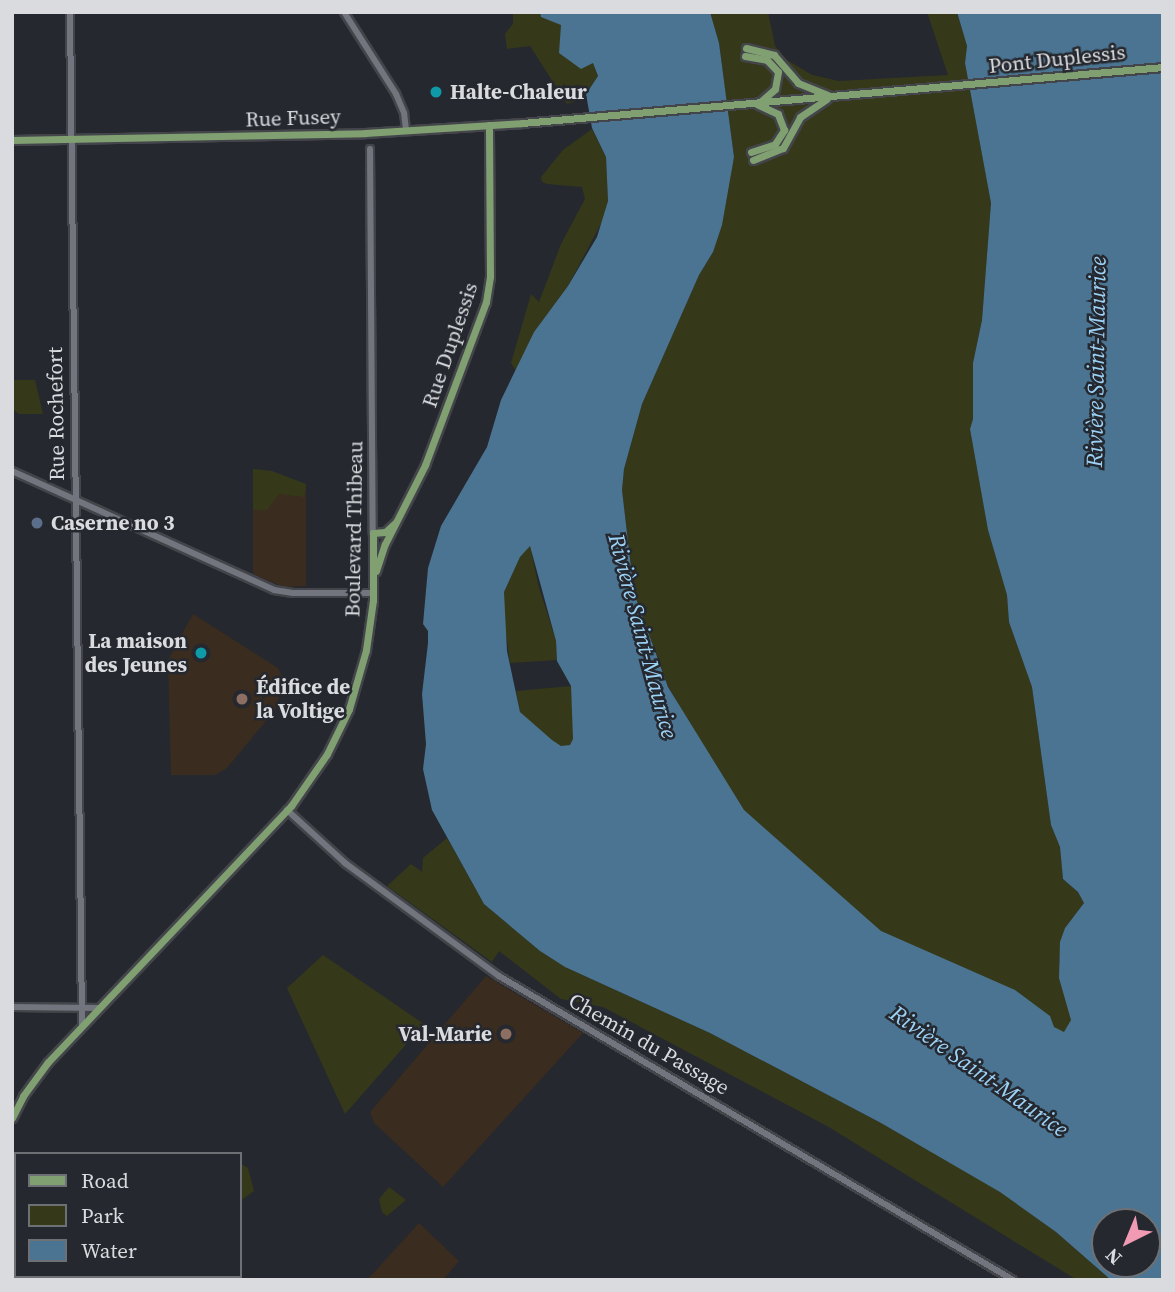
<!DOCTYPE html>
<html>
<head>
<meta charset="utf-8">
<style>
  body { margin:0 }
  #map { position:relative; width:1175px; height:1292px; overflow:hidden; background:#25282e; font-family:"Source Serif 4",serif }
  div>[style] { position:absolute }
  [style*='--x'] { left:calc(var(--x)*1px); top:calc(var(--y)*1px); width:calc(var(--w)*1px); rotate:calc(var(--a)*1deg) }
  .education>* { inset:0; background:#3a2c1f }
  .green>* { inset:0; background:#353919 }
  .water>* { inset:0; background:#4a7491 }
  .roads { filter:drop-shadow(2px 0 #43454a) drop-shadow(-2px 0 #43454a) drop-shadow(0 2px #43454a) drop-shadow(0 -2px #43454a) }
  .minor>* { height:6px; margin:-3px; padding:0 3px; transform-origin:3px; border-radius:3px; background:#72757d }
  .major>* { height:7px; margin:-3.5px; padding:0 3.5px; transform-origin:3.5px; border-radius:3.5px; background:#80a072 }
  .dots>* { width:19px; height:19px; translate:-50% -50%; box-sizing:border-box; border:4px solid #25282e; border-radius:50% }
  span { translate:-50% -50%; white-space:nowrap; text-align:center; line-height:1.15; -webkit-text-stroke:5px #25282e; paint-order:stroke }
  .street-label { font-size:21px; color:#d9dbdf }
  .poi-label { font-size:21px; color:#d9dbdf; font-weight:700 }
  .left { translate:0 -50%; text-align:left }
  .right { translate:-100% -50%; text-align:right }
  .water-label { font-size:23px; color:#9cd1f6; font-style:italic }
  .frame { position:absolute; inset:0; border:14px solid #d9dbdf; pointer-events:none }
  .legend { position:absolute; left:14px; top:1152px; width:228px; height:126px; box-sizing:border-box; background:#25282e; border:2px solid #6d7075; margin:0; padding:9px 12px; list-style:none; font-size:21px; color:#d9dbdf }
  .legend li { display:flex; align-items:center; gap:14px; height:35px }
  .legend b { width:35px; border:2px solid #6d7075 }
  .north { position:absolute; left:1091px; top:1208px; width:70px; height:70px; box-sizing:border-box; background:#25282e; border:2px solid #6d7075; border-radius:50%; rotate:223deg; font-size:19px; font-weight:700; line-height:28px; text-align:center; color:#d9dbdf }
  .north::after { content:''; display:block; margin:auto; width:24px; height:32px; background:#f19ab3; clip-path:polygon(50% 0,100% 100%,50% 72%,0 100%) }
</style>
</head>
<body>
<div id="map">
  <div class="education">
    <i style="clip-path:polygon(253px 481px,306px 484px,306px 586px,284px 587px,253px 574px)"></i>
    <i style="clip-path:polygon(193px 614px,278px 668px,283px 679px,276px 709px,227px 768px,215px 775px,171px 775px,168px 660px)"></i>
    <i style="clip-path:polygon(486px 976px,583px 1033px,443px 1187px,374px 1123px,370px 1112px)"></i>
    <i style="clip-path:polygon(419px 1223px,459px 1261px,443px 1280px,367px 1280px)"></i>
  </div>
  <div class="green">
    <i style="clip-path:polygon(513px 12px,558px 12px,593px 63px,598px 76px,581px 100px,567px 104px,530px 46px,507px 49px,505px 34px,513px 24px)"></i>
    <i style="clip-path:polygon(710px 12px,768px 12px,775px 46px,787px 60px,812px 75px,839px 81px,948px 75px,927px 12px,957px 12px,967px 46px,965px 63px,991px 203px,982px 320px,973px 363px,973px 419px,970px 429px,988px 530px,1007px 595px,1009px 622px,1032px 687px,1051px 825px,1060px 847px,1063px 879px,1078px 892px,1084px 903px,1065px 928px,1059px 961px,1084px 1046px,704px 900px,520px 712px,516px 691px,571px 686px,573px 720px,699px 745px,701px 743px,668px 686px,634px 593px,622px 490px,624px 469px,642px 404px,699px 275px,713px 252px,734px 157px,719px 43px)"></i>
    <i style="clip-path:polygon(592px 129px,606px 157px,608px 201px,604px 218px,568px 286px,534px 332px,516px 371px,511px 363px,531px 294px,539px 302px,561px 244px,585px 199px,582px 187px,547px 184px,542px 182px,541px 177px,563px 150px)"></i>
    <i style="clip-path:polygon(35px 380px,43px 414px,19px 414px,12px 409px,12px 380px)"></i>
    <i style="clip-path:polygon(253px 469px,272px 471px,306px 484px,304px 497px,279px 494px,267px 510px,253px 510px)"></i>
    <i style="clip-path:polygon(530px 545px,538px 584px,556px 641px,557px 660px,510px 663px,503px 610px,504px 592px,520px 557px)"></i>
    <i style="clip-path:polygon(447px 838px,484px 904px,540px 951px,565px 967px,710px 1033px,881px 1123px,1001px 1192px,1056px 1232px,1111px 1280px,1077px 1280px,827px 1126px,603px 1007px,561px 999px,499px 951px,492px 962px,387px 886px,411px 864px,422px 872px,423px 858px)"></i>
    <i style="clip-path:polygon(323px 955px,424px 1024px,345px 1114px,287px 988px)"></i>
    <i style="clip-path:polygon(240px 1163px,248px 1168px,254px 1191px,240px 1201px)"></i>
    <i style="clip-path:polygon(389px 1187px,406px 1200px,387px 1216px,382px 1212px,379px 1199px)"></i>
  </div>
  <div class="water">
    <i style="clip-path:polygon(evenodd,540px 12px,710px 12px,719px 43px,734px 157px,722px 225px,713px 252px,699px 275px,642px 404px,624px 469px,622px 490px,634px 593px,668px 687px,744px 810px,881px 931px,1015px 990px,1050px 1016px,1054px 1027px,1064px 1032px,1071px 1020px,1059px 978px,1060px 942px,1065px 928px,1084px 903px,1078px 892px,1063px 879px,1060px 847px,1051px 825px,1032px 687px,1009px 622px,1007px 595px,988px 530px,970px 429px,973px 419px,973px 363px,982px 320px,991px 203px,965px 63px,967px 46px,957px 12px,1163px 12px,1163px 1280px,1111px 1280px,1056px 1232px,1000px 1192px,881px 1123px,710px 1033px,565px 967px,540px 951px,484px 904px,432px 810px,423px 769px,426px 744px,422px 694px,428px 643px,428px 631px,423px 624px,428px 568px,441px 526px,487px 447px,501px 400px,534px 332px,568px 286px,597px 237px,608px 201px,606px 157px,592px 128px,586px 94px,598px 76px,593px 63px,581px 69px,559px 53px,561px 25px,541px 17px,540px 12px,530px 546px,556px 641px,557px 661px,571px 686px,573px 739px,570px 745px,561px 746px,552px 740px,520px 712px,507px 651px,504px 592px,520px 557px,530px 546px,540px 12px,1105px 1222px,1147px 1222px,1147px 1264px,1105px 1264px,1105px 1222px)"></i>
  </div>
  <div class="roads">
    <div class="minor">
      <i style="--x:70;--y:12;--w:1013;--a:89.32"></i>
      <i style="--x:344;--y:12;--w:97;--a:57.6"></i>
      <i style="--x:396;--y:94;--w:21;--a:67"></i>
      <i style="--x:404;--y:113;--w:17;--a:83"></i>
      <i style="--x:370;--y:149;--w:384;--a:89.6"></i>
      <i style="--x:12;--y:471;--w:288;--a:24.4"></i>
      <i style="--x:274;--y:590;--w:19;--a:9"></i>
      <i style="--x:293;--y:593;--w:80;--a:0"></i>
      <i style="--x:287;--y:810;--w:79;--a:42.4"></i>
      <i style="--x:345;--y:863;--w:191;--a:36.3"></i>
      <i style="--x:499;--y:976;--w:597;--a:30.6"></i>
      <i style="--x:12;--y:1007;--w:87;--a:0.7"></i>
    </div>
    <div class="major">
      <i style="--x:746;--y:48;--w:29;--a:14"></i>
      <i style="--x:774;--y:55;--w:37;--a:49"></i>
      <i style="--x:798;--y:83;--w:32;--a:22"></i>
      <i style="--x:745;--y:56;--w:22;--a:10"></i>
      <i style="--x:767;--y:60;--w:16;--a:47"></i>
      <i style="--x:778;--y:72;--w:17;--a:100"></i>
      <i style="--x:775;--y:89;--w:20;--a:139"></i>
      <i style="--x:12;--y:140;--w:353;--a:-1.1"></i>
      <i style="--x:365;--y:133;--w:157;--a:-3.6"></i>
      <i style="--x:522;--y:123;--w:643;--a:-4.99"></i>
      <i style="--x:751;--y:152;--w:25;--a:-18"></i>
      <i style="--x:775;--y:144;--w:17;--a:-57"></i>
      <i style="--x:784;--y:130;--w:17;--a:-111"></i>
      <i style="--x:778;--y:114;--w:23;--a:-155"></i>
      <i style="--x:753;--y:160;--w:32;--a:-22"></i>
      <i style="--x:783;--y:148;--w:35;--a:-61"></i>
      <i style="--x:800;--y:117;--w:32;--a:-34"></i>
      <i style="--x:376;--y:571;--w:28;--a:-72"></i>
      <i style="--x:385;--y:544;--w:89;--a:-63.1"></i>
      <i style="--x:425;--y:465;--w:174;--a:-69.5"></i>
      <i style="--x:486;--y:302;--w:26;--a:-81"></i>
      <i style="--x:490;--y:276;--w:151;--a:-90.4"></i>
      <i style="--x:12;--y:1118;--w:25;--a:-63"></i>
      <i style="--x:23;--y:1096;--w:42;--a:-53.7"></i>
      <i style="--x:48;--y:1062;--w:353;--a:-46.5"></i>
      <i style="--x:291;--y:806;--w:63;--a:-55.3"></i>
      <i style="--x:327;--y:754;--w:50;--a:-63.9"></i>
      <i style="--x:349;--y:709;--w:61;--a:-73.9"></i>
      <i style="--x:366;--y:650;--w:50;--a:-82"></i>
      <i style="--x:373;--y:600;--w:67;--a:-90"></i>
      <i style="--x:373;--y:533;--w:12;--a:-5"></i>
      <i style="--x:385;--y:532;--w:13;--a:-42"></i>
    </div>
  </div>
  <div class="dots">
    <i style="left:436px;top:92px;background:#0f9aa8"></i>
    <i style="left:37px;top:523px;background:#5c6f8a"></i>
    <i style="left:201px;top:653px;background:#0f9aa8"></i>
    <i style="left:242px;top:699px;background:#8d6e63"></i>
    <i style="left:506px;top:1034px;background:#8d6e63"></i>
  </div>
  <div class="street-label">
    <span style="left:1057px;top:59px;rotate:-6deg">Pont Duplessis</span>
    <span style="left:293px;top:118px;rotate:-2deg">Rue Fusey</span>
    <span style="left:450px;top:345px;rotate:-71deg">Rue Duplessis</span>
    <span style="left:56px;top:414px;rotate:-91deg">Rue Rochefort</span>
    <span style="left:354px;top:529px;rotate:-89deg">Boulevard Thibeau</span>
    <span style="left:649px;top:1044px;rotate:30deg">Chemin du Passage</span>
  </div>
  <div class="poi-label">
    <span class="left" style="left:450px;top:92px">Halte-Chaleur</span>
    <span class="left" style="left:51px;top:523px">Caserne no 3</span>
    <span class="right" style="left:187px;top:653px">La maison<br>des Jeunes</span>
    <span class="left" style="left:256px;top:699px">Édifice de<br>la Voltige</span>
    <span class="right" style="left:492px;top:1034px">Val-Marie</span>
  </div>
  <div class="water-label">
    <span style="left:1096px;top:362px;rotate:-89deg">Rivière Saint-Maurice</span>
    <span style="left:643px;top:636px;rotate:75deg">Rivière Saint-Maurice</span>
    <span style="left:979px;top:1071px;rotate:35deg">Rivière Saint-Maurice</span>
  </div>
  <div class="frame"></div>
  <ul class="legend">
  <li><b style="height:9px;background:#80a072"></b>Road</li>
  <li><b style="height:19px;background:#353919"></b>Park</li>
  <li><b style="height:19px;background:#4a7491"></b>Water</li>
  </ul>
  <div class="north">N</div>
</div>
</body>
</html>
